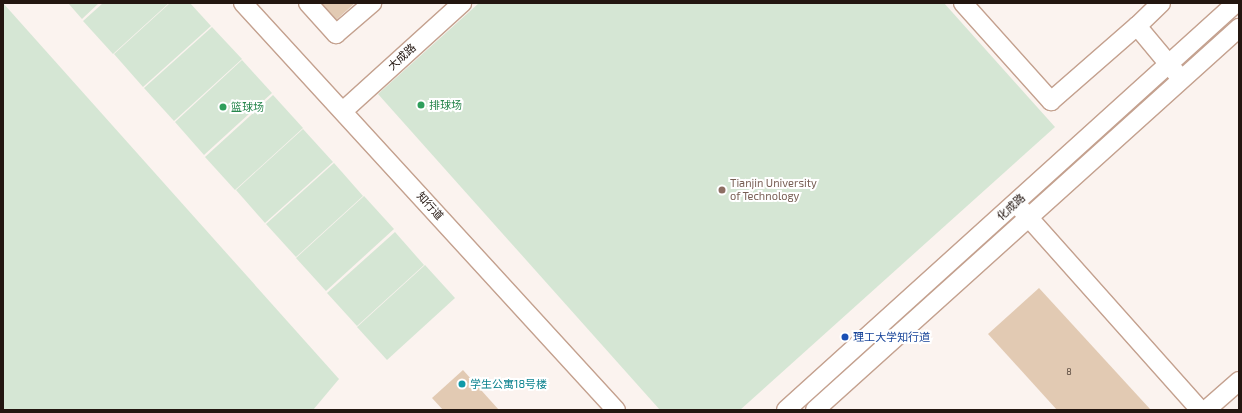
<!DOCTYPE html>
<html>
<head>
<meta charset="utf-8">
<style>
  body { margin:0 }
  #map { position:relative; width:1242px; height:413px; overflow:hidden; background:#fbf3ef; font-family:"Exo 2","Noto Sans SC",sans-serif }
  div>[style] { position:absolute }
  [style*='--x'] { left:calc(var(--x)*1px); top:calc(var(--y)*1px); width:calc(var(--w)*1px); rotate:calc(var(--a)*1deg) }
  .green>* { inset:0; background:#d5e6d4 }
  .building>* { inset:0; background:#e2cab3 }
  .roads { filter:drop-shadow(1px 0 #c4a18f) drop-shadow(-1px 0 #c4a18f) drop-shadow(0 1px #c4a18f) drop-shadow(0 -1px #c4a18f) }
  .minor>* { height:18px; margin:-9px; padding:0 9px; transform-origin:9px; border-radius:9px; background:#fff }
  .dots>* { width:11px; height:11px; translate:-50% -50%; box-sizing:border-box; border:2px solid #fff; border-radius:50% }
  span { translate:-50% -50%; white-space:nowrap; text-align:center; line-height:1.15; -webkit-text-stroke:4px #fff; paint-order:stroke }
  .number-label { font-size:9px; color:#534339 }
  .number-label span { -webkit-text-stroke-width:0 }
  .street-label { font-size:11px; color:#231610 }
  .leisure-label { font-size:11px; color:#27864d }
  .left { translate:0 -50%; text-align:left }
  .education-label { font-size:11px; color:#785e54 }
  .transit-label { font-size:11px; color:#164399 }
  .culture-label { font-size:11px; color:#0d838f }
  .frame { position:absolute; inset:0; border:4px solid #231610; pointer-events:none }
</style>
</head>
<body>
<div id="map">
  <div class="green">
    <i style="clip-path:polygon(3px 3px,339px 379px,313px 410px,3px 410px)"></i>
    <i style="clip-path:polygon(68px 3px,99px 3px,82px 19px)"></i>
    <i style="clip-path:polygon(103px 3px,169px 3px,113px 54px,83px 21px)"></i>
    <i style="clip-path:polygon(170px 3px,190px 3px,211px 26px,143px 87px,114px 54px)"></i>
    <i style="clip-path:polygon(479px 3px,944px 3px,1055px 127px,740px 410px,660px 410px,378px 94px)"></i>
    <i style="clip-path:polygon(212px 27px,242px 59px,174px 121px,144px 88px)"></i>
    <i style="clip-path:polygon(242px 60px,272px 93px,204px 155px,175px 122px)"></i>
    <i style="clip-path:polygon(273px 95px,303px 128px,235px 190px,205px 157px)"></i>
    <i style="clip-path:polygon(303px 129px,333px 162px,265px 223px,236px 190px)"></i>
    <i style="clip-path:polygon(334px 163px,363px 196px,296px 257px,266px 224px)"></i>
    <i style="clip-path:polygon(364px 196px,394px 229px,326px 291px,296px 258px)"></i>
    <i style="clip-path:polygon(395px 232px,424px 265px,357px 326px,327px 293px)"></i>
    <i style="clip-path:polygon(425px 265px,455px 298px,387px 360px,357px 327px)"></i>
  </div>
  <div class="building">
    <i style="clip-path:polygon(319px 3px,355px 3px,335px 21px)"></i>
    <i style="clip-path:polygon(1039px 288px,1150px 409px,1150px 410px,1057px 410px,988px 334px)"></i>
    <i style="clip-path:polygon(463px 370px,499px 410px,443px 410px,432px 398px)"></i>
  </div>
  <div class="roads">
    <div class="minor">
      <i style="--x:243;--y:3;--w:552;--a:47.5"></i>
      <i style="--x:308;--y:3;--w:42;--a:47.9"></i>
      <i style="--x:336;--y:34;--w:48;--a:-40.7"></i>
      <i style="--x:963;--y:3;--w:132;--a:48.1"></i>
      <i style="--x:1051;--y:101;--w:114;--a:-41.1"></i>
      <i style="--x:1161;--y:3;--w:33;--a:136"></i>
      <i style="--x:1137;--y:26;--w:62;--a:50.2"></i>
      <i style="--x:343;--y:111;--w:161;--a:-42.2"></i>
      <i style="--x:1021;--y:209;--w:269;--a:48.3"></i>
      <i style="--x:786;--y:410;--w:607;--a:-42.13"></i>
      <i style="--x:815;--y:410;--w:571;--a:-42.02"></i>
      <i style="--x:1206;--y:410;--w:44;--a:-41.3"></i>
    </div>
  </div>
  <div class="dots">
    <i style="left:421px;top:105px;background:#2e9e5b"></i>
    <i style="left:223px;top:107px;background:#2e9e5b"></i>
    <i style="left:722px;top:190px;background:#8d6e63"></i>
    <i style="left:845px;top:337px;background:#1a4fb4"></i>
    <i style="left:462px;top:384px;background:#0f9aa8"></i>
  </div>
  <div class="number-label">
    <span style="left:1069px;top:372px">8</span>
  </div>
  <div class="street-label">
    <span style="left:402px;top:57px;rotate:-42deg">大成路</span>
    <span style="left:430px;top:206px;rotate:48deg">知行道</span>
    <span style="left:1011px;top:207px;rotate:-42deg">化成路</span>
  </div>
  <div class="leisure-label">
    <span class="left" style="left:429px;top:105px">排球场</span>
    <span class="left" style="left:231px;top:107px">篮球场</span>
  </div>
  <div class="education-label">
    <span class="left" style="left:730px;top:190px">Tianjin University<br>of Technology</span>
  </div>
  <div class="transit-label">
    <span class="left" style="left:853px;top:337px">理工大学知行道</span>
  </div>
  <div class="culture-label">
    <span class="left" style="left:470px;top:384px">学生公寓18号楼</span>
  </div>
  <div class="frame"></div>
</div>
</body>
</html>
